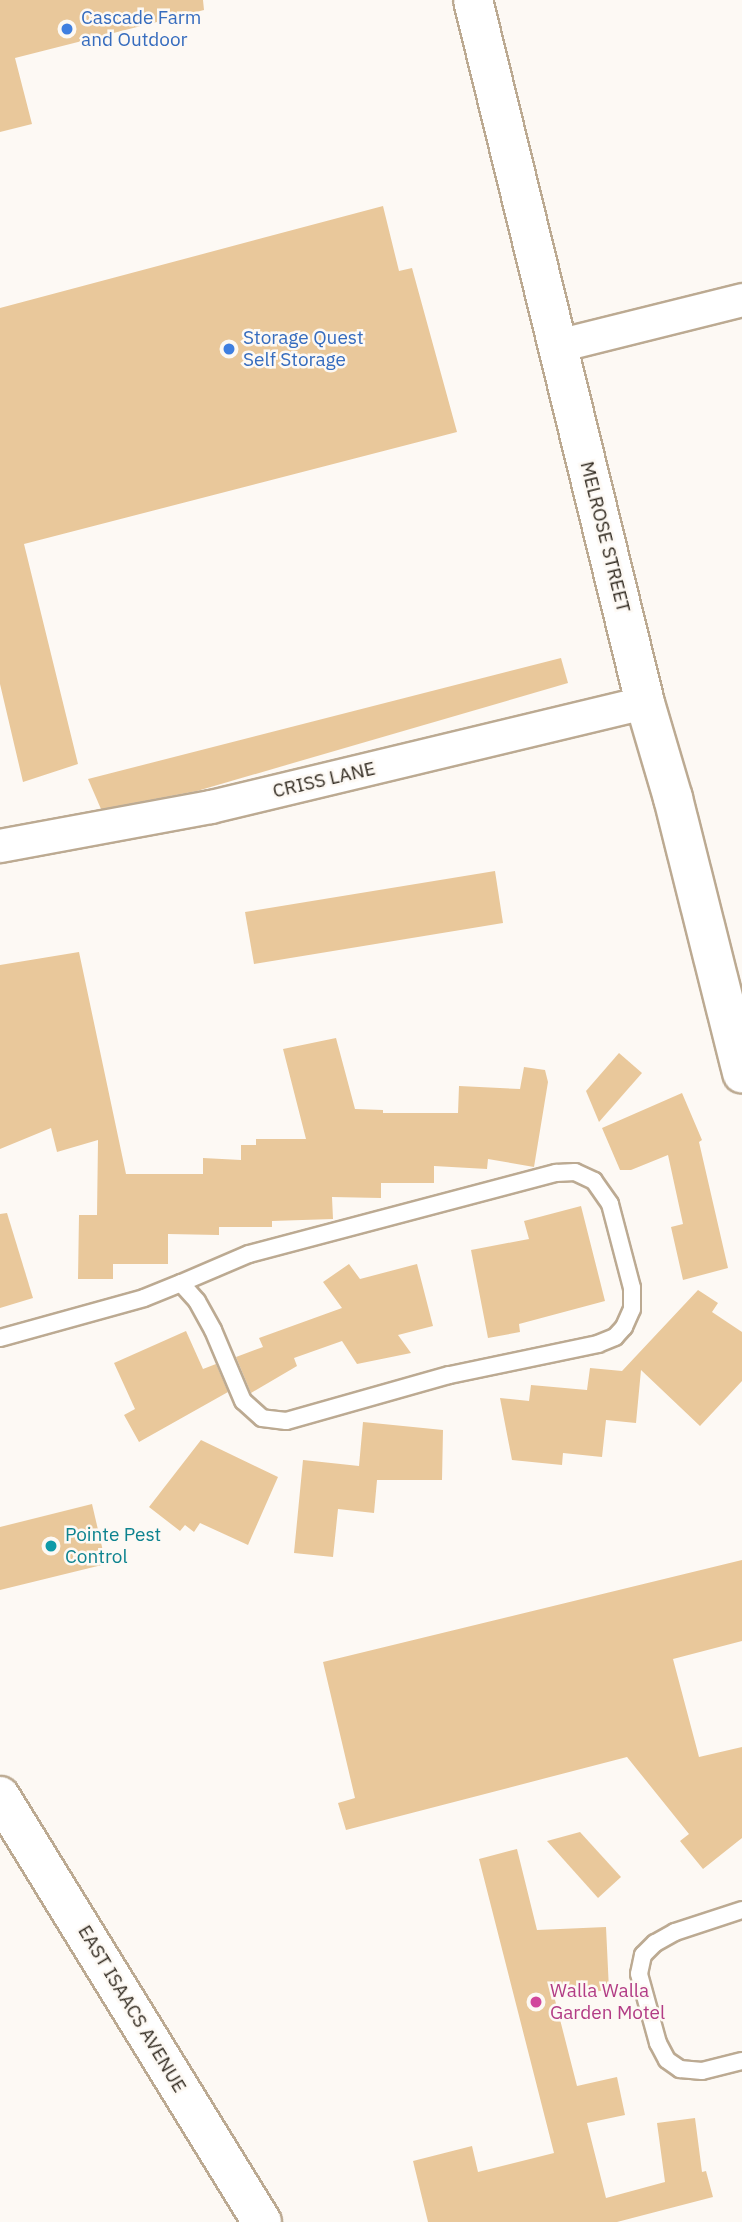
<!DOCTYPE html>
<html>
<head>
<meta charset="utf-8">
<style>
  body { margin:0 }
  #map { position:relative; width:742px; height:2222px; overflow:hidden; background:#fdf9f4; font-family:"IBM Plex Sans",sans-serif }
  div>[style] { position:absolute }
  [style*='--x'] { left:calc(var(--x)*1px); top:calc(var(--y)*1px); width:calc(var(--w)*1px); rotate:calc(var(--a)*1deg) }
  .building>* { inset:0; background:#e9c89b }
  .roads { filter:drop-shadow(2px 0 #bcaa92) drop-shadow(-2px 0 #bcaa92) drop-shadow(0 2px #bcaa92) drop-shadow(0 -2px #bcaa92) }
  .lane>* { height:16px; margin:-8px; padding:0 8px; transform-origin:8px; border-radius:8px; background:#fff }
  .street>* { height:32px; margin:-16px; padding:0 16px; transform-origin:16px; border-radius:16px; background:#fff }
  .secondary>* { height:38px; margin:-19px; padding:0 19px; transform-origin:19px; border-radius:19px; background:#fff }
  .primary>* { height:38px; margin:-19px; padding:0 19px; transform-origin:19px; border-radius:19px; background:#fff }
  .dots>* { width:19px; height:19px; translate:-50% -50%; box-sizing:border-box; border:4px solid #fdf9f4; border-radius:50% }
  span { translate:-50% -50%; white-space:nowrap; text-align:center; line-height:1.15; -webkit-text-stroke:5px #fdf9f4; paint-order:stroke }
  .shop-label { font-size:19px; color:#366cbe }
  .left { translate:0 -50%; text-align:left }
  .street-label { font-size:19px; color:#342d23 }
  .culture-label { font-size:19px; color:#0d838f }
  .hotel-label { font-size:19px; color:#b23c85 }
</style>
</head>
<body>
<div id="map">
  <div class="building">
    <i style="clip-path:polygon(0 0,203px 0,204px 10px,15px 58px,32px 124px,0 132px)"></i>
    <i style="clip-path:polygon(383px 206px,399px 271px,412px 268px,457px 432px,24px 544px,78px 764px,23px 782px,0 684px,0 308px)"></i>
    <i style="clip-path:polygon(561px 658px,568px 683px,197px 791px,101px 809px,88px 779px)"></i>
    <i style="clip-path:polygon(495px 871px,503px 923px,254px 964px,245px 912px)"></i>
    <i style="clip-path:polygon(79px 952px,126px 1174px,203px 1174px,203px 1158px,241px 1160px,241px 1145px,256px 1145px,256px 1139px,306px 1139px,283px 1049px,336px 1038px,355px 1109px,383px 1110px,383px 1113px,458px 1113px,459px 1086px,520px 1089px,524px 1067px,545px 1070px,548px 1082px,534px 1167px,488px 1159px,487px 1169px,434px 1166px,434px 1183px,381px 1183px,381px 1198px,332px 1197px,333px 1219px,272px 1221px,272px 1227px,219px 1227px,219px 1235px,168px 1234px,168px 1264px,113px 1264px,113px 1279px,78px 1279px,79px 1215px,97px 1215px,98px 1140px,57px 1152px,51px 1128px,0 1149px,0 965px)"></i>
    <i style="clip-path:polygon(619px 1053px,642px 1073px,599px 1122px,586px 1091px)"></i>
    <i style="clip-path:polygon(682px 1093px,702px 1140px,699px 1142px,728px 1268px,683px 1280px,671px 1227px,683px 1224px,668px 1155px,631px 1170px,620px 1170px,602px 1128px)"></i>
    <i style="clip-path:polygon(581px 1206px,605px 1301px,519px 1324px,520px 1332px,488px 1338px,471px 1250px,529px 1239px,524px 1221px)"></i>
    <i style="clip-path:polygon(7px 1213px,33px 1298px,0 1308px,0 1214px)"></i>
    <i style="clip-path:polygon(349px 1264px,360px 1279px,417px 1264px,433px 1326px,398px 1335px,411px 1353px,357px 1364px,342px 1341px,294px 1358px,297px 1366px,251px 1393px,236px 1357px,263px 1347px,259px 1338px,342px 1308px,323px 1282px)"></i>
    <i style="clip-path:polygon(698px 1290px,718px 1303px,712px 1312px,742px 1332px,742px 1381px,700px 1426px,641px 1370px,636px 1423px,606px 1420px,602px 1457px,563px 1453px,562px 1465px,512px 1460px,500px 1398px,529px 1401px,531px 1385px,587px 1390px,590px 1368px,622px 1371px)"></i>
    <i style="clip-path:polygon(186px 1331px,203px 1369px,216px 1364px,228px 1392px,139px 1442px,124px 1415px,135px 1409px,114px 1363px)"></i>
    <i style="clip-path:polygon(363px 1422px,443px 1430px,442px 1480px,377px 1480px,374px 1513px,338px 1509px,333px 1557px,294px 1553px,303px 1460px,359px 1466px)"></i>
    <i style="clip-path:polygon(201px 1440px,278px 1477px,248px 1545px,200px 1523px,194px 1532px,185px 1525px,180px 1531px,149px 1507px)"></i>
    <i style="clip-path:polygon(92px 1504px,106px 1564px,0 1590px,0 1527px)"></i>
    <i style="clip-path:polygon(742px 1560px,742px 1641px,673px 1659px,699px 1757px,742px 1747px,742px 1838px,703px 1869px,680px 1841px,689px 1834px,627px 1757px,346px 1830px,338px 1803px,355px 1798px,323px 1662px)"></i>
    <i style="clip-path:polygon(580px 1832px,621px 1877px,598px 1898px,547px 1841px)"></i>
    <i style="clip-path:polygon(517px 1849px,537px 1930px,606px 1927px,609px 1990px,554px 1996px,577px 2086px,617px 2077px,625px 2115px,587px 2123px,606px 2198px,665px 2182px,657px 2123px,695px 2118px,702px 2172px,706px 2171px,713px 2197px,617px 2222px,428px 2222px,413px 2161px,472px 2146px,478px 2172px,554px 2153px,479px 1859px)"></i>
  </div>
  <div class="roads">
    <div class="lane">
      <i style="--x:575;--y:1172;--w:21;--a:25"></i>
      <i style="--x:594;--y:1181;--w:28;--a:55"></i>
      <i style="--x:610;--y:1204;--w:87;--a:75.3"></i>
      <i style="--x:632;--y:1288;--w:21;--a:90"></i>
      <i style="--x:632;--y:1309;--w:20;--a:114"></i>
      <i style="--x:624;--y:1327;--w:13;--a:132"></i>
      <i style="--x:615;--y:1337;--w:18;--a:158"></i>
      <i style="--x:598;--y:1344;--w:152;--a:168.2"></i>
      <i style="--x:449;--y:1375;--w:169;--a:164.2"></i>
      <i style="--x:286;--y:1421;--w:24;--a:-173"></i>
      <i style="--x:262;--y:1418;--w:25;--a:-138"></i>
      <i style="--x:243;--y:1401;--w:77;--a:-112.9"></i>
      <i style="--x:213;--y:1330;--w:33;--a:-119"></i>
      <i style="--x:197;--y:1301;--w:24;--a:-132"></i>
      <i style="--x:181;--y:1283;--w:74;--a:-23.1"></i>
      <i style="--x:249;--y:1254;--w:318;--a:-14.8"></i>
      <i style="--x:556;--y:1173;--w:19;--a:-3"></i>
      <i style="--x:0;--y:1338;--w:149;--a:-15.5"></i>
      <i style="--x:144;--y:1298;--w:40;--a:-22"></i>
      <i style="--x:742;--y:1910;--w:71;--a:161.8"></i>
      <i style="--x:675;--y:1932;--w:23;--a:151"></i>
      <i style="--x:655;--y:1943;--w:17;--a:135"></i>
      <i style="--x:643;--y:1955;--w:19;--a:102"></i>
      <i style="--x:639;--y:1974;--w:72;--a:74.6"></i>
      <i style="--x:658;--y:2043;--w:19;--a:62"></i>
      <i style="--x:667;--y:2060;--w:16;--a:35"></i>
      <i style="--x:680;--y:2069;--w:22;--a:5"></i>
      <i style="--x:702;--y:2071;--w:41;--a:-14"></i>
    </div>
    <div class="street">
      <i style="--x:558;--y:346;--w:190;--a:-14"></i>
      <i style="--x:0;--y:846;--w:215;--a:-10.5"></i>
      <i style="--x:211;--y:807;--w:446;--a:-13.5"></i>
    </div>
    <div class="secondary">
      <i style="--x:473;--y:0;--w:724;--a:76.25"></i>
      <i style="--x:645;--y:703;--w:99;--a:73.6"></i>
      <i style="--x:673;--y:798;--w:284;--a:75.9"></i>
    </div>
    <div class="primary">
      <i style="--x:0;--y:1796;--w:500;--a:58.41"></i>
    </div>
  </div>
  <div class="dots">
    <i style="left:67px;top:29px;background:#3f7fe0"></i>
    <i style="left:229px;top:349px;background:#3f7fe0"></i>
    <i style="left:51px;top:1546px;background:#0f9aa8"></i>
    <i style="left:536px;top:2002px;background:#d1479c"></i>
  </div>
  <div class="shop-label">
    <span class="left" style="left:81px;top:29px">Cascade Farm<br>and Outdoor</span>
    <span class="left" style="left:243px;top:349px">Storage Quest<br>Self Storage</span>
  </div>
  <div class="street-label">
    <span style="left:605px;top:537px;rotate:76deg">MELROSE STREET</span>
    <span style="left:324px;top:780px;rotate:-13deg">CRISS LANE</span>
    <span style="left:132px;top:2009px;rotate:59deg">EAST ISAACS AVENUE</span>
  </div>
  <div class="culture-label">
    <span class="left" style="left:65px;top:1546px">Pointe Pest<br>Control</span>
  </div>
  <div class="hotel-label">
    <span class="left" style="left:550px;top:2002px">Walla Walla<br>Garden Motel</span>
  </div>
</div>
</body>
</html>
